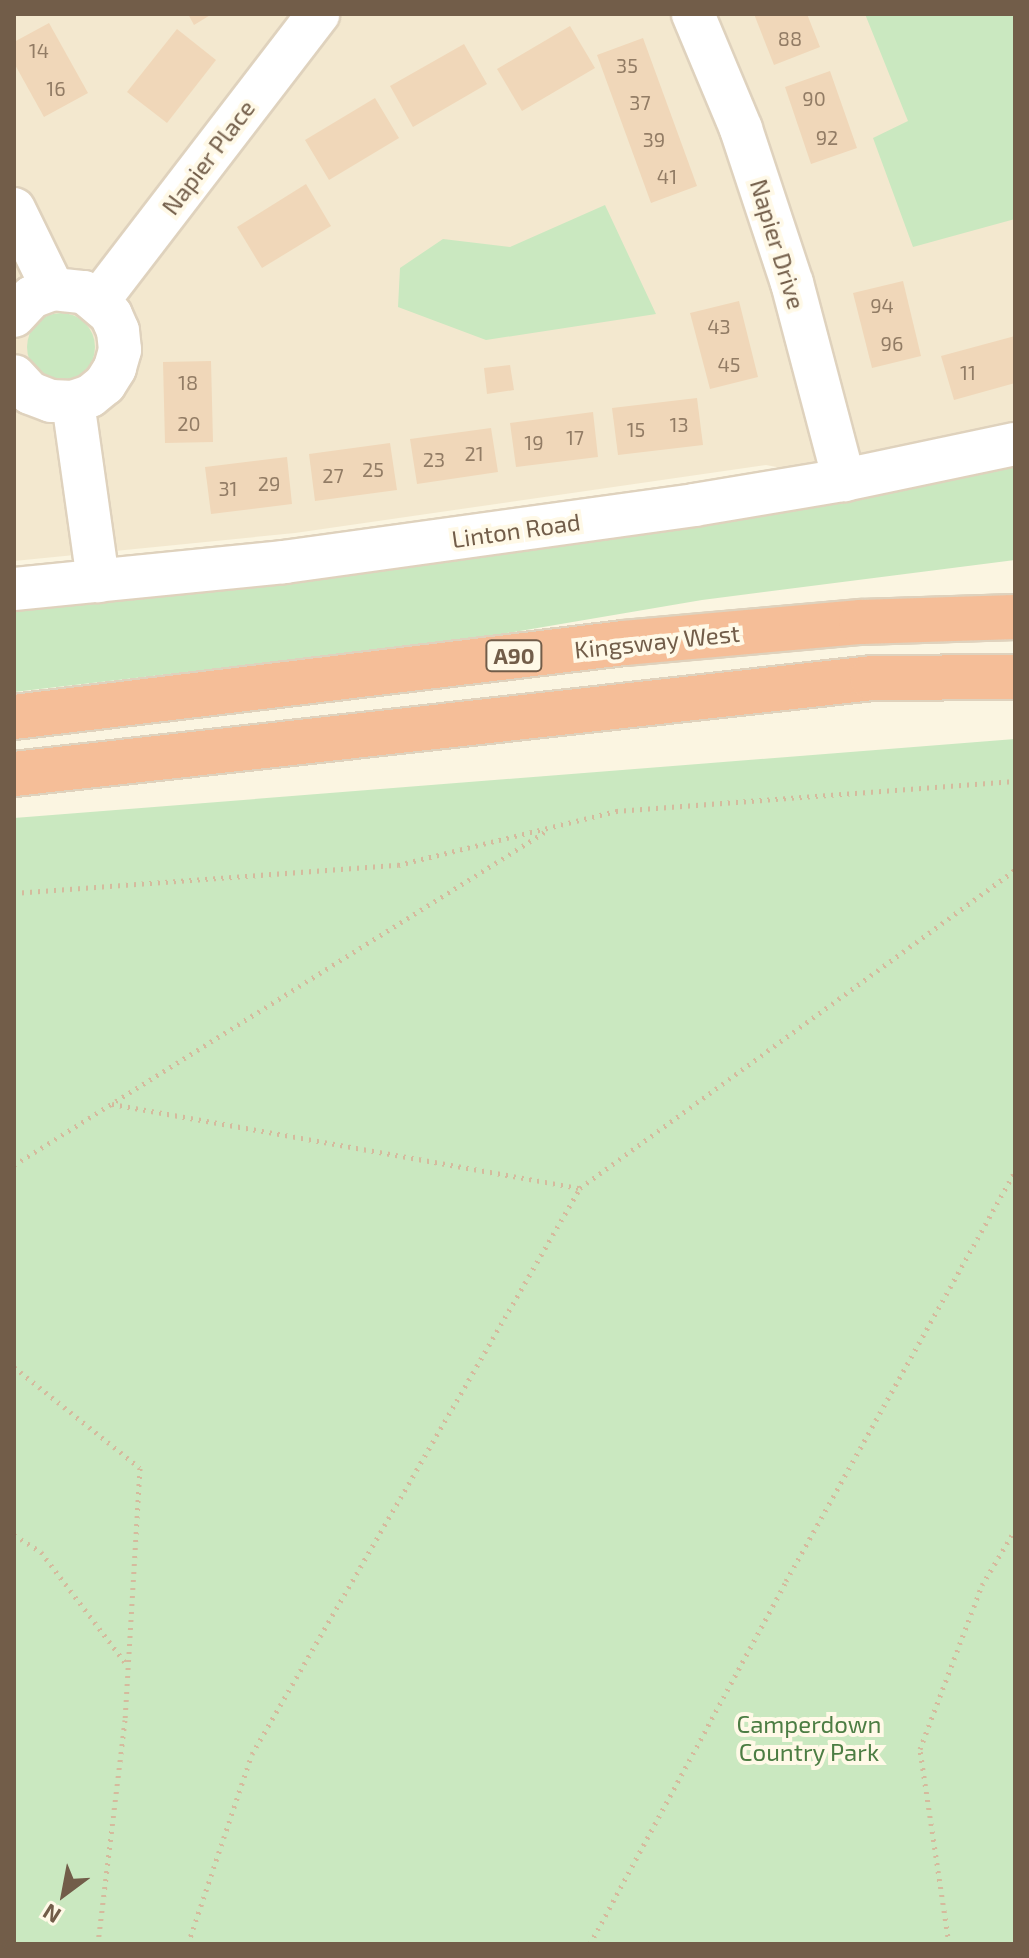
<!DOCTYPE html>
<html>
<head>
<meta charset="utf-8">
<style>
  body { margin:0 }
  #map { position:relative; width:1029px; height:1958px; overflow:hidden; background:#fbf5e1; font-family:"Exo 2",sans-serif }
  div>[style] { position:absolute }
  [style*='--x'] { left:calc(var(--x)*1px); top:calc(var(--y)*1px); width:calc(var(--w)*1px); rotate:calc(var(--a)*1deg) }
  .residential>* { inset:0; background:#f3e8cf }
  .green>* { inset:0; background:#cae8c0 }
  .round { border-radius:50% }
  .building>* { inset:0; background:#f0d7b9 }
  .path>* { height:5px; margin-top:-2.5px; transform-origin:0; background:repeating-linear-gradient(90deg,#d5ba9d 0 2px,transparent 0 8px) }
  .roads { filter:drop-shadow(2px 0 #dfd2bd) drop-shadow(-2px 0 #dfd2bd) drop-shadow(0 2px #dfd2bd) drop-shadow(0 -2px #dfd2bd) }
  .minor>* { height:42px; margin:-21px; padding:0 21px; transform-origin:21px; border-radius:21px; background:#fff }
  .highway>* { height:44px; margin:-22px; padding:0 22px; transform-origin:22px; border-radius:22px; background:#f5be98 }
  span { translate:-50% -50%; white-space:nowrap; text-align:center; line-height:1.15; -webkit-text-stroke:8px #fff9e7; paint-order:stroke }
  .number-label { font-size:20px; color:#927c65 }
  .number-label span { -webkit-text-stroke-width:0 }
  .shield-label span { padding:2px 6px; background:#fff9e7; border:2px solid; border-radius:6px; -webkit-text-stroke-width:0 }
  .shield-label { font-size:22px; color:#725d49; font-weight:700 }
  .street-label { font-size:24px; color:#725d49 }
  .park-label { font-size:24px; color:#4c7d43 }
  .frame { position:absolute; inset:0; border:16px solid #725d49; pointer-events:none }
  .north { position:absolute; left:24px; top:1854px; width:80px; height:80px; -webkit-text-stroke:6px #fff9e7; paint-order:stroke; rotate:212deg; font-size:22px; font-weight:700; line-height:32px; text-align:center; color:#725d49 }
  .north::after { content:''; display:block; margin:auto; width:28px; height:36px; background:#725d49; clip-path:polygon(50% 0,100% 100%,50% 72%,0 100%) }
</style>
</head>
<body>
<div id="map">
  <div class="residential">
    <i style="clip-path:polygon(14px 14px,1015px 14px,1015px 453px,844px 480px,766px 465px,295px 533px,14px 561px)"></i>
  </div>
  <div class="green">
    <i style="clip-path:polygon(865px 14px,1015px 14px,1015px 219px,913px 247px,873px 138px,908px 121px)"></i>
    <i style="clip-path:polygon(605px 205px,656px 314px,486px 340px,398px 307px,400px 268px,443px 239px,510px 247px)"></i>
    <i class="round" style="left:27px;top:313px;width:68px;height:68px"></i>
    <i style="clip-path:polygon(1015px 462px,1015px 560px,702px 600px,472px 639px,14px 692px,14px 606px)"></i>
    <i style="clip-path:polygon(1015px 739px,1015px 1944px,14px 1944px,14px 818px)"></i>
  </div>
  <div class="building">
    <i style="clip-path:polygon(188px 14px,212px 14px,194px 25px)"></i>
    <i style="clip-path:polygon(754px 14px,807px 14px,820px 47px,774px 65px)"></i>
    <i style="clip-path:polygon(49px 23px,88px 93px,44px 117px,14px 63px,14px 42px)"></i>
    <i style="clip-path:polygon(570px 26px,595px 68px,522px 111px,497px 69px)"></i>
    <i style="clip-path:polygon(177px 29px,216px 60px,167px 123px,127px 92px)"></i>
    <i style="clip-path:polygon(643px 38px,697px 186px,651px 203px,597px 55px)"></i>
    <i style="clip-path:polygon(464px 44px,487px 84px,413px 127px,390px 86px)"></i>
    <i style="clip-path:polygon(830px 71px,857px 148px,811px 164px,785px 87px)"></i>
    <i style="clip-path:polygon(375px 98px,399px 138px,329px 180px,305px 140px)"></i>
    <i style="clip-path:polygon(306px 184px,331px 226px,262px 268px,237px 227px)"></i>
    <i style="clip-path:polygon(903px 281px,921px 356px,872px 368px,853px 293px)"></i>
    <i style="clip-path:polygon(739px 301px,758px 377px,710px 389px,690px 313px)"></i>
    <i style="clip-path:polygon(1015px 336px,1015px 383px,954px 400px,941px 356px)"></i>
    <i style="clip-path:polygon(211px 361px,213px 442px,165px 443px,163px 362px)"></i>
    <i style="clip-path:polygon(510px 365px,514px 390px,487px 394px,484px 368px)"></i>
    <i style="clip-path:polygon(697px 398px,703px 445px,618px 455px,612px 408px)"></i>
    <i style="clip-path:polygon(593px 412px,598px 457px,516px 467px,510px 423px)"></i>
    <i style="clip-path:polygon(491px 428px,498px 472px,417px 484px,410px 439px)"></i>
    <i style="clip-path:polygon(390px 443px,397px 490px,315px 501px,309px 454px)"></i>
    <i style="clip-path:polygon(287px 457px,292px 504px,211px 514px,205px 467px)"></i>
  </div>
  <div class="path">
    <i style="--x:14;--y:893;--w:385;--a:-4.2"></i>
    <i style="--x:398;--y:865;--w:225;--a:-13.9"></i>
    <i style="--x:616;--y:811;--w:400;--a:-4.3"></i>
    <i style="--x:112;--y:1104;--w:475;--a:10.2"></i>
    <i style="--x:14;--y:1165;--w:630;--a:-32.1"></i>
    <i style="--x:14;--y:1367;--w:161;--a:38.7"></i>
    <i style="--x:140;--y:1468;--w:252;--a:93.4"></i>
    <i style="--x:125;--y:1720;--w:226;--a:96.9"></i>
    <i style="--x:14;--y:1535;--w:32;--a:32"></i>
    <i style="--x:41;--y:1552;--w:142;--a:52.7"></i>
    <i style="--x:188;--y:1944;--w:200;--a:-71.4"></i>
    <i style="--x:252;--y:1754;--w:654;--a:-59.91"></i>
    <i style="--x:580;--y:1188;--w:539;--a:-36.17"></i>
    <i style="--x:590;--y:1944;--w:413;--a:-61.6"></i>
    <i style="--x:786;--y:1581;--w:470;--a:-60.8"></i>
    <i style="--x:949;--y:1944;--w:197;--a:-98.5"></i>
    <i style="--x:920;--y:1749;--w:175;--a:-69.3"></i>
    <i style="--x:982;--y:1585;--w:64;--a:-59"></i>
  </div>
  <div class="roads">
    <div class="minor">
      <i style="--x:693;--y:14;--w:125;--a:67.3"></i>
      <i style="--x:741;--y:129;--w:162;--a:71.7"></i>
      <i style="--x:792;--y:283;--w:204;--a:75.2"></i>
      <i style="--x:14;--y:209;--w:89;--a:64"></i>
      <i style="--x:98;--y:301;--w:362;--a:-52.5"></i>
      <i style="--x:14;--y:316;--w:26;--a:-47"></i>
      <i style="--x:32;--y:297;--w:22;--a:-21"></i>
      <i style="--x:53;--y:289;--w:31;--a:6"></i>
      <i style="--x:84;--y:292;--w:35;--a:40"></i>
      <i style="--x:111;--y:315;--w:17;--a:66"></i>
      <i style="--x:118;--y:331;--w:19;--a:84"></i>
      <i style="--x:120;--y:350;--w:19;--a:106"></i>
      <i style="--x:115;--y:368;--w:19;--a:122"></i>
      <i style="--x:105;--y:384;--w:19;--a:141"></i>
      <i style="--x:90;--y:396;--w:18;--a:161"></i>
      <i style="--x:73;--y:402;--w:22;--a:-177"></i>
      <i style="--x:51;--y:401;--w:22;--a:-159"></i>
      <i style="--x:30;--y:393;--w:23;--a:-133"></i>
      <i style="--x:73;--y:402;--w:181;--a:82"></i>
      <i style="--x:14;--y:589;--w:271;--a:-5.7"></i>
      <i style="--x:284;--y:562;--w:414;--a:-7.9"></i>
      <i style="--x:694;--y:505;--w:152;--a:-9.5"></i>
      <i style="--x:844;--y:480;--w:175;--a:-11.9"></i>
    </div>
    <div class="highway">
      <i style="--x:14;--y:717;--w:614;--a:-6.92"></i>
      <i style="--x:624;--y:643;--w:238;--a:-5.1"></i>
      <i style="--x:861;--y:622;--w:154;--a:-1.9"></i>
      <i style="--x:14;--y:774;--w:863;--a:-6.38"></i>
      <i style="--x:872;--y:678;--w:143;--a:-0.4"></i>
    </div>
  </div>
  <div class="number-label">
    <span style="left:790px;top:38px">88</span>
    <span style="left:39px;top:50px">14</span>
    <span style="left:627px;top:65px">35</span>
    <span style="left:56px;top:88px">16</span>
    <span style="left:814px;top:98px">90</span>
    <span style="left:640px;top:102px">37</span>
    <span style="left:827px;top:137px">92</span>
    <span style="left:654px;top:139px">39</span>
    <span style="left:667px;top:176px">41</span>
    <span style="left:882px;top:305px">94</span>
    <span style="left:719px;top:326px">43</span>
    <span style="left:892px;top:343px">96</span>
    <span style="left:729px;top:364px">45</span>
    <span style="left:968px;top:372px">11</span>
    <span style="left:188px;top:382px">18</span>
    <span style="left:189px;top:423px">20</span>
    <span style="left:679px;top:424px">13</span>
    <span style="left:636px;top:429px">15</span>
    <span style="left:575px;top:437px">17</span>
    <span style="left:534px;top:442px">19</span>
    <span style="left:474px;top:453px">21</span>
    <span style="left:434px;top:459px">23</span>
    <span style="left:373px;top:469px">25</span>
    <span style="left:333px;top:475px">27</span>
    <span style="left:269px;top:483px">29</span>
    <span style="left:228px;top:488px">31</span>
  </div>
  <div class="shield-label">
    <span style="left:514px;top:656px">A90</span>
  </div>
  <div class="street-label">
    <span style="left:208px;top:157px;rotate:-53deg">Napier Place</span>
    <span style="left:778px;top:244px;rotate:73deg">Napier Drive</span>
    <span style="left:516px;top:530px;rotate:-8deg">Linton Road</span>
    <span style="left:657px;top:641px;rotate:-6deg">Kingsway West</span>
  </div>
  <div class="park-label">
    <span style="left:809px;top:1738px">Camperdown<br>Country Park</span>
  </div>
  <div class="frame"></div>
  <div class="north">N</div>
</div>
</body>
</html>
